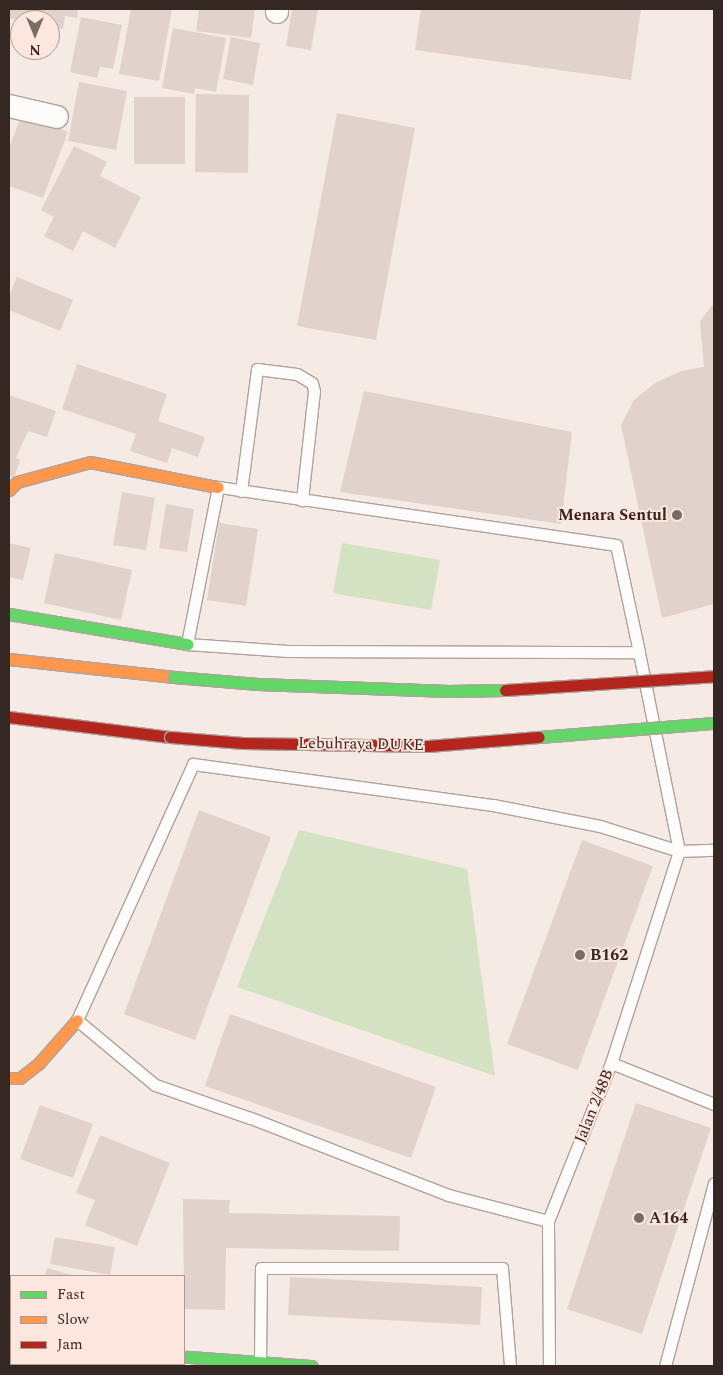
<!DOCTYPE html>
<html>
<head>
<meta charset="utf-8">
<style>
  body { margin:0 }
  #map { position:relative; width:723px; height:1375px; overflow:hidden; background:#f6eae4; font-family:Spectral,serif }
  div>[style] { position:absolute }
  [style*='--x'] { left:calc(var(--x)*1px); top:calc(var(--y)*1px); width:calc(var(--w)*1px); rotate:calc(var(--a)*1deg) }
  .green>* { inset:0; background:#d3e2c0 }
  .building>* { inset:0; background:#e1d2cc }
  .roads { filter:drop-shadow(1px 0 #ada29d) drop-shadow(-1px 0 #ada29d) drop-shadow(0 1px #ada29d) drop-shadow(0 -1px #ada29d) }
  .lane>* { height:11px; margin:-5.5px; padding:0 5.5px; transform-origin:5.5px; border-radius:5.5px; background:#fefcfb }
  .street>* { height:22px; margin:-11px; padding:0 11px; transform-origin:11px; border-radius:11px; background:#fefcfb }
  .fast>* { height:11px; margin:-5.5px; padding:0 5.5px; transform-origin:5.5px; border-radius:5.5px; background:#63d668 }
  .slow>* { height:11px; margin:-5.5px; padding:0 5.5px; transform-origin:5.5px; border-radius:5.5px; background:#ff974d }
  .jam>* { height:11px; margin:-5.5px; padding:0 5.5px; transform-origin:5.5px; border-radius:5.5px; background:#b3261e }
  .bridges { filter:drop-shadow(1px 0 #ada29d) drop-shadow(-1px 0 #ada29d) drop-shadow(0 1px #ada29d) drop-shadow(0 -1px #ada29d) }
  .fast-bridge>* { height:11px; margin:-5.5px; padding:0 5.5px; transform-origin:5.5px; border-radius:5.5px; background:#63d668 }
  .jam-bridge>* { height:11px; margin:-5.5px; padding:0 5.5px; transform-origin:5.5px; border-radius:5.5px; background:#b3261e }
  .dots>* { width:14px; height:14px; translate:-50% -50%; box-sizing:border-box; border:2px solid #fde6dd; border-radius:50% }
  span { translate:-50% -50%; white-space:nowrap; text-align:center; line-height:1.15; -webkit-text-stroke:4px #fde6dd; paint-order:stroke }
  .poi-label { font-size:16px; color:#352722; font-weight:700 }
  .right { translate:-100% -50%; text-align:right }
  .left { translate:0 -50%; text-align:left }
  .street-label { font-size:16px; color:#352722 }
  .frame { position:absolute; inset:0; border:10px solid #352722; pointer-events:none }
  .legend { position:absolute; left:10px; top:1275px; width:175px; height:90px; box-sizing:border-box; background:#fde6dd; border:1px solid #ad9a92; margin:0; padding:6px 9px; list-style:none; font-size:15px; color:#352722 }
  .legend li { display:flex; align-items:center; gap:10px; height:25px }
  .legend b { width:25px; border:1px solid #ad9a92 }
  .north { position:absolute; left:10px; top:10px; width:50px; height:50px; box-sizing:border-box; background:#fde6dd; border:1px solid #ad9a92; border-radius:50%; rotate:180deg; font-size:14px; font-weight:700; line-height:20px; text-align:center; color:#352722 }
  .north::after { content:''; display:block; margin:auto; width:18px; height:22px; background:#796b66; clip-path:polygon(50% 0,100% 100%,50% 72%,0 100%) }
</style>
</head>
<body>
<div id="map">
  <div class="green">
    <i style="clip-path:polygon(342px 543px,440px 560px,431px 610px,333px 593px)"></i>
    <i style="clip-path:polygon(299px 830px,467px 869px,495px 1076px,237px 987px)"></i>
  </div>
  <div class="building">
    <i style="clip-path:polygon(9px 9px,78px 9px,77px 18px,65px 16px,63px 29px,50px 27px,50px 20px,9px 19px)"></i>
    <i style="clip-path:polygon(131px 9px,172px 9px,159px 81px,119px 74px)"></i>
    <i style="clip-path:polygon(199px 9px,255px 9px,251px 38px,196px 31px)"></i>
    <i style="clip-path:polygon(292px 9px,318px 9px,311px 50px,286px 46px)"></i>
    <i style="clip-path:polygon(421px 9px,641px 9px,631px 80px,415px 50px)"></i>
    <i style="clip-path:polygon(81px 17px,122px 25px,113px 69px,100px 67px,97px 78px,70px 72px)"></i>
    <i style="clip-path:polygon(173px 28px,226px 38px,216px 92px,195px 88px,194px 94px,162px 88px)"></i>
    <i style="clip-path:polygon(231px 37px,260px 43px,253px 85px,223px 79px)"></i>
    <i style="clip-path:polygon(79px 82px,127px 91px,116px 150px,68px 141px)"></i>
    <i style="clip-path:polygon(196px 94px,249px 95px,248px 173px,195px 172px)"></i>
    <i style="clip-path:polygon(134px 97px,185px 97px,185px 164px,134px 164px)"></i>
    <i style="clip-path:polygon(337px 113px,415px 128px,376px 340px,297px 326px)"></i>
    <i style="clip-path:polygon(22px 114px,68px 132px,43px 198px,9px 186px,9px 148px)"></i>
    <i style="clip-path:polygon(74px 146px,107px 162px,100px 176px,141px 197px,115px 248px,83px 231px,73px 251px,44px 236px,54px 217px,41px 210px)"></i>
    <i style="clip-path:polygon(17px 277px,73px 300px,60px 331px,9px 310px,9px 296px)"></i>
    <i style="clip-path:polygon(714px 303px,714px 604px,662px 618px,621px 425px,634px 400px,655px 383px,681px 371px,704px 367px,700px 321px)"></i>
    <i style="clip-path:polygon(77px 364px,167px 394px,158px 421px,205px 437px,198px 457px,172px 448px,167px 463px,130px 451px,136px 434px,62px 409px)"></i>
    <i style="clip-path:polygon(364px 391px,572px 432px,561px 524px,340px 492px)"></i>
    <i style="clip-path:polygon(9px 395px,56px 411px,47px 437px,28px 431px,16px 458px,20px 460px,14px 478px,9px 476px)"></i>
    <i style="clip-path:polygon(122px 492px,155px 498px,146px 550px,113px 545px)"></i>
    <i style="clip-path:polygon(166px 504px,194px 509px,187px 552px,159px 548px)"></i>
    <i style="clip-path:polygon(219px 523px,258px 529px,246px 606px,207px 600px)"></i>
    <i style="clip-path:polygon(9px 543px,31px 548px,23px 580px,9px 577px)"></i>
    <i style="clip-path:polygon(55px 553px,132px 570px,121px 620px,44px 603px)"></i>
    <i style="clip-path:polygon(199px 810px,271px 837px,195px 1040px,124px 1014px)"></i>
    <i style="clip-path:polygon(582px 840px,653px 866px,578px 1070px,507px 1044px)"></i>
    <i style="clip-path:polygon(230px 1014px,436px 1087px,411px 1158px,205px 1086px)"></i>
    <i style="clip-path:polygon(636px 1103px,711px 1128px,642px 1334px,567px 1309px)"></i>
    <i style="clip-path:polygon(40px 1105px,93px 1124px,73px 1178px,20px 1159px)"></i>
    <i style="clip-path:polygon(100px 1135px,170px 1163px,137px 1246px,85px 1225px,95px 1200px,76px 1193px)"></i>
    <i style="clip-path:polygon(183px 1199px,230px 1200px,229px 1213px,400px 1216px,399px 1251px,226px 1248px,225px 1310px,184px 1309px)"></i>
    <i style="clip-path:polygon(55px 1237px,115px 1247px,110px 1275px,50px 1264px)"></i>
    <i style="clip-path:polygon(47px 1268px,76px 1276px,45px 1276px)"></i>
    <i style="clip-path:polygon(290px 1277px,482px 1287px,480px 1325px,288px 1315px)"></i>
    <i style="clip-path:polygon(10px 1334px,11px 1364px,61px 1364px,60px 1366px,9px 1365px)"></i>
    <i style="clip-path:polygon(96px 1364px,155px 1364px,95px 1366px)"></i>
  </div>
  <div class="roads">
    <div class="lane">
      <i style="--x:241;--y:491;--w:123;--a:-82.5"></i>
      <i style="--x:257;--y:369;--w:40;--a:7.1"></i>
      <i style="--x:297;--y:374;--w:17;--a:31"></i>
      <i style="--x:312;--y:383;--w:8;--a:76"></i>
      <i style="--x:314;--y:391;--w:110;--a:96.3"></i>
      <i style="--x:611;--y:1063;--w:111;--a:21.7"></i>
      <i style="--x:548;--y:1221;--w:103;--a:-165.4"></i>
      <i style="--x:448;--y:1195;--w:212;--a:-158.7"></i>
      <i style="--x:250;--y:1118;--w:101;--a:-160.8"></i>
      <i style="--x:155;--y:1085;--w:102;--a:-140.2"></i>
      <i style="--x:77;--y:1020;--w:281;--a:-65.6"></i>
      <i style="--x:193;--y:764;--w:303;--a:7.8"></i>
      <i style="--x:493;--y:805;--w:109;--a:11.1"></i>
      <i style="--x:600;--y:826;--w:83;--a:17.6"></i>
      <i style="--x:679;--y:851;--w:35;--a:-2"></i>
      <i style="--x:260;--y:1362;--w:94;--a:-89.4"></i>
      <i style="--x:261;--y:1268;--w:241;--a:0"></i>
      <i style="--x:502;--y:1268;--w:98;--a:85.3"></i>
      <i style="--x:549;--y:1366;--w:145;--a:-90.4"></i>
      <i style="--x:548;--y:1221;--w:170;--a:-68.3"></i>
      <i style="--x:611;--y:1063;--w:223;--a:-72.2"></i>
      <i style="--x:679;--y:851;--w:203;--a:-101.4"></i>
      <i style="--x:639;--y:652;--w:109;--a:-102.1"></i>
      <i style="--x:616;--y:545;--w:402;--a:-171.7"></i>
      <i style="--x:218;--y:487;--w:160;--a:101.2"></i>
      <i style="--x:187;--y:644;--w:101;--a:4"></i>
      <i style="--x:288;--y:651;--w:351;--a:0.2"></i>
      <i style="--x:665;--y:1366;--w:189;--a:-75"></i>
    </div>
    <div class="street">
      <i style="--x:277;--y:12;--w:3;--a:-90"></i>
      <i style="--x:9;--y:106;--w:49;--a:12.9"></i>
    </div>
    <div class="fast">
      <i style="--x:9;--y:614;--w:181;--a:9.6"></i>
      <i style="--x:188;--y:1357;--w:124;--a:4.2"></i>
    </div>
    <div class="slow">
      <i style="--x:9;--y:490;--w:11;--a:-45"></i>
      <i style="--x:17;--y:482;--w:76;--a:-15.3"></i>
      <i style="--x:90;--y:462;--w:130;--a:11.1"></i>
      <i style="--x:9;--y:659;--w:166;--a:6.2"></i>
      <i style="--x:9;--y:1078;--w:11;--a:0"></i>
      <i style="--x:20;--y:1078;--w:24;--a:-38"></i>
      <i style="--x:39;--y:1063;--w:57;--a:-48.5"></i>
    </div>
    <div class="jam">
      <i style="--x:9;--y:717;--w:162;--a:7.1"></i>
    </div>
  </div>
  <div class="bridges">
    <div class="fast-bridge">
      <i style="--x:174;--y:677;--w:84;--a:4.8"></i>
      <i style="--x:258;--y:684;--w:191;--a:2.1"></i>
      <i style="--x:449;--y:691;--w:56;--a:-1"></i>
      <i style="--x:539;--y:737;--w:176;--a:-4.6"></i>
    </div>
    <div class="jam-bridge">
      <i style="--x:505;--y:690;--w:209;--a:-3.8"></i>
      <i style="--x:170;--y:737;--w:73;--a:4.7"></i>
      <i style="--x:243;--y:743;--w:185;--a:0.9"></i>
      <i style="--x:428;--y:746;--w:111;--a:-4.6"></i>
    </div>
  </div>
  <div class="dots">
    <i style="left:677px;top:515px;background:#796b66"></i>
    <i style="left:580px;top:955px;background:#796b66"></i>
    <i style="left:639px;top:1218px;background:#796b66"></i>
  </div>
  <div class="poi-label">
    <span class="right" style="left:667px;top:515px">Menara Sentul</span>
    <span class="left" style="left:590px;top:955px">B162</span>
    <span class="left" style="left:649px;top:1218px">A164</span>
  </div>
  <div class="street-label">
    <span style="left:361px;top:744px;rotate:1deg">Lebuhraya DUKE</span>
    <span style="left:594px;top:1106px;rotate:-68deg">Jalan 2/48B</span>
  </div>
  <div class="frame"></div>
  <ul class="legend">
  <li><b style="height:6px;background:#63d668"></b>Fast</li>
  <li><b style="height:6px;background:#ff974d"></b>Slow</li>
  <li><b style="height:6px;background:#b3261e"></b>Jam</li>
  </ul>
  <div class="north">N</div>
</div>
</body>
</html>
